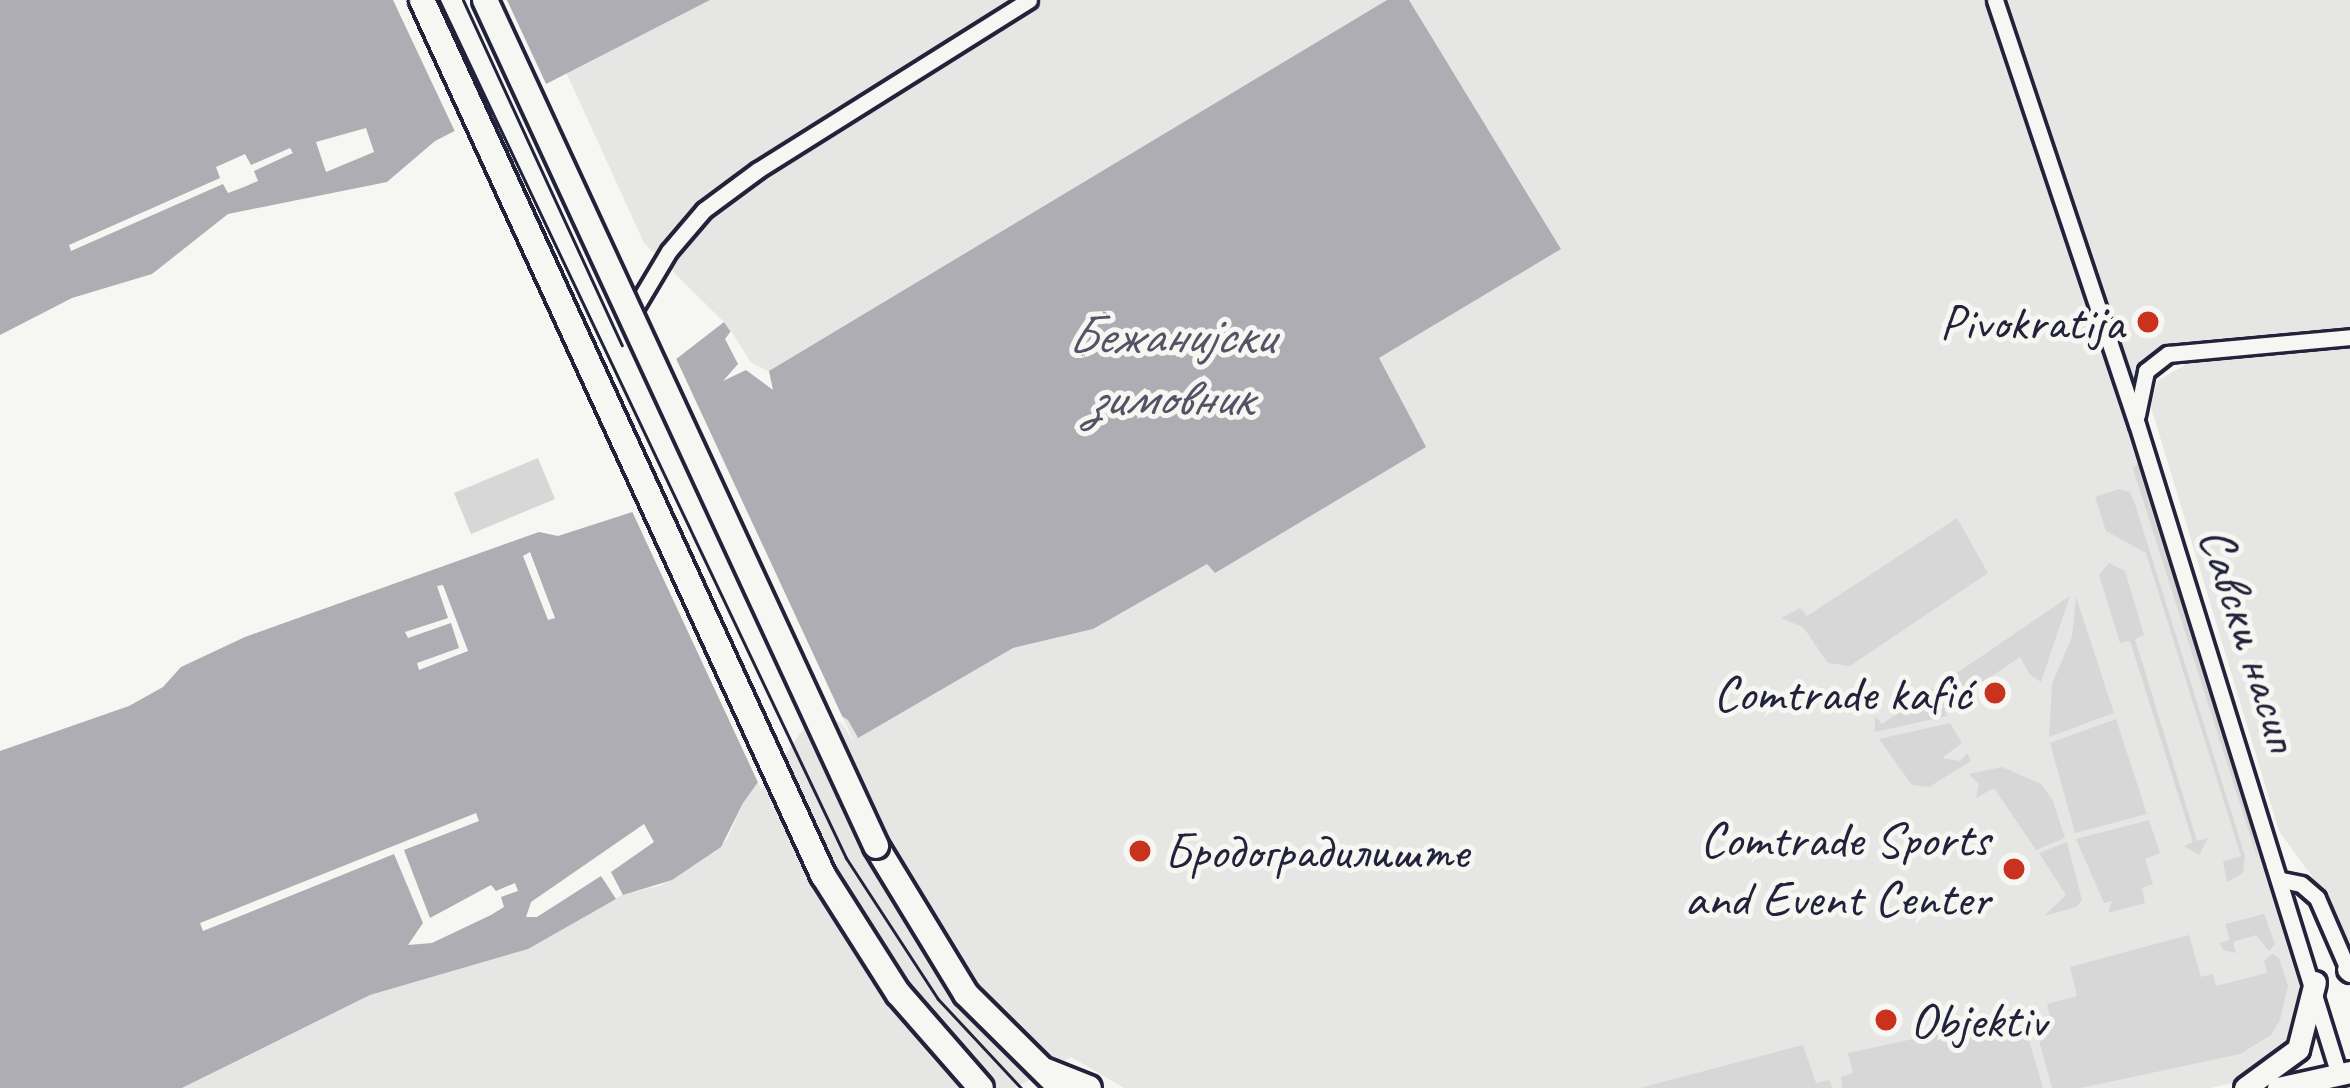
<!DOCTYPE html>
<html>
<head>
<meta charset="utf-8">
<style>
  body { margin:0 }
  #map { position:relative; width:2350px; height:1088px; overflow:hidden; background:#f6f6f2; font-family:Caveat,sans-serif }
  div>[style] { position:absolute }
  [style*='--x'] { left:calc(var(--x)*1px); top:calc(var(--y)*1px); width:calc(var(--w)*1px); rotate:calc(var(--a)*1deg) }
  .built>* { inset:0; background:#e6e6e4 }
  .green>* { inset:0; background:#d7d7d7 }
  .water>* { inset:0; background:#adadb3 }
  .pier>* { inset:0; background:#f6f6f2 }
  .roads { filter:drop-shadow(3px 0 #22223b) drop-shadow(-3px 0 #22223b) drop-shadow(0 3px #22223b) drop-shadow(0 -3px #22223b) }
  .minor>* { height:15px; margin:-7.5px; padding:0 7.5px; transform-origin:7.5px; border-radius:7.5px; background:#f6f6f2 }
  .secondary>* { height:21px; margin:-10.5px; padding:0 10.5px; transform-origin:10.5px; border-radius:10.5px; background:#f6f6f2 }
  .primary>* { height:24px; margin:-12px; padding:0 12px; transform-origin:12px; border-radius:12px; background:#f6f6f2 }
  .tram>* { height:3px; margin:-1.5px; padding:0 1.5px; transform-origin:1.5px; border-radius:1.5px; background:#22223b }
  .bridges { filter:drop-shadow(3px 0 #22223b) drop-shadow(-3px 0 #22223b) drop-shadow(0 3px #22223b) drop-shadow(0 -3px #22223b) }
  .primary-bridge>* { height:24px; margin:-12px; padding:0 12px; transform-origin:12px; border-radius:12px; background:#f6f6f2 }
  .dots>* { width:33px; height:33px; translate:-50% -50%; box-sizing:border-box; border:6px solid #f6f6f2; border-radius:50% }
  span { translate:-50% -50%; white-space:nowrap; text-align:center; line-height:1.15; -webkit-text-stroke:10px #f6f6f2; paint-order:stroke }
  .poi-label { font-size:51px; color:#22223b }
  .right { translate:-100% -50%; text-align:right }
  .left { translate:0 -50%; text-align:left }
  .street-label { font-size:51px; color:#22223b }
  .water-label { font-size:54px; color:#535365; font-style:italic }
</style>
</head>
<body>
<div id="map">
  <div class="built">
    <i style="clip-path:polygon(710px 0,1387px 0,769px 371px,751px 362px,724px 322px,644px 243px,566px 72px)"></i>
    <i style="clip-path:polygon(1409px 0,2350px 0,2350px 336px,2167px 348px,2142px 367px,2131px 421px,2299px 978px,2298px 1029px,2278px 1060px,2238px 1082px,2210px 1088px,1124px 1088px,1071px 1057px,1015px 1088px,183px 1088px,370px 995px,521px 951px,623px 895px,662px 885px,727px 840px,743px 803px,807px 714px,824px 705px,848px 720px,857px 737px,1013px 648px,1093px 629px,1208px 563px,1214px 572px,1425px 447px,1379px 358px,1561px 249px)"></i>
    <i style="clip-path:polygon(2350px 342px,2350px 960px,2318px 885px,2279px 831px,2151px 407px,2157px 381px,2206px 353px)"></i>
  </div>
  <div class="green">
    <i style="clip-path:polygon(538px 458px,555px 499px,471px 534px,454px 493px)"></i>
    <i style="clip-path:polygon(2140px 459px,2248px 812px,2258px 860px,2133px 469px)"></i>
    <i style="clip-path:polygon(2119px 489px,2130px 492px,2135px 504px,2245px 856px,2243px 873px,2227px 882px,2223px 862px,2241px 856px,2146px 553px,2106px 531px,2095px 497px)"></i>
    <i style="clip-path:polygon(1957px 518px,1988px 573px,1850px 666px,1828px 663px,1803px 627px,1781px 618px,1800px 608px,1807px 616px)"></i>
    <i style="clip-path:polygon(2109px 563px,2125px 571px,2144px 635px,2135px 639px,2197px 841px,2208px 838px,2199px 855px,2184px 846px,2193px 842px,2130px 641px,2120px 643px,2103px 588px,2099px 575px)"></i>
    <i style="clip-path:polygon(2070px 596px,2041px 682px,2030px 675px,2020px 657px,1945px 708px,1947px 716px,1875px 732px,1875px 716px,1882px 724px)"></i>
    <i style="clip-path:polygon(2076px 597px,2114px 713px,2049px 737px,2052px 684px,2072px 637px)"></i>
    <i style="clip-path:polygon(2116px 719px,2147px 814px,2075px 833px,2050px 743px)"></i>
    <i style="clip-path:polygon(1950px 723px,1962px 743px,1942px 758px,1960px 761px,1967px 753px,1971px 761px,1929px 787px,1912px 785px,1879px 739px)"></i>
    <i style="clip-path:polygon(2002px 767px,2041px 784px,2053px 801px,2065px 838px,2036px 850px,1994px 788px,1976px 798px,1979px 784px,1969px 774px)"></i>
    <i style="clip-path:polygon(2149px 820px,2160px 853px,2145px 859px,2153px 884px,2142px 888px,2145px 903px,2108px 913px,2112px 901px,2104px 903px,2076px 839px)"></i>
    <i style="clip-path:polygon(2067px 842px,2082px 900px,2076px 907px,2044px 916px,2066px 895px,2039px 853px)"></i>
    <i style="clip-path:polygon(2264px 914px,2275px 944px,2269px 951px,2256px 935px,2233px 942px,2236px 953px,2223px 950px,2220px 943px,2230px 940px,2225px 924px)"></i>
    <i style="clip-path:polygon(2189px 935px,2201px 977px,2213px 974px,2216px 986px,2267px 973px,2264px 961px,2272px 954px,2279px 958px,2288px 986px,2280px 1020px,2271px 1035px,2240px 1054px,2081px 1088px,2052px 1088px,2034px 1023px,2050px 1018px,2047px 1004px,2077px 996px,2070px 967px)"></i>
    <i style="clip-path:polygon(2005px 1019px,2009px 1030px,2025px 1026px,2043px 1088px,1842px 1088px,1841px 1077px,1853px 1073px,1848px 1053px)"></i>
    <i style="clip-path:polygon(1803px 1045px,1816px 1083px,1829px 1080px,1833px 1088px,1640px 1088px)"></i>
  </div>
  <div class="water">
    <i style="clip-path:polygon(0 0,710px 0,435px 141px,387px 182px,228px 214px,152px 274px,72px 298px,0 335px)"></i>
    <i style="clip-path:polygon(1387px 0,1409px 0,1561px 249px,1379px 358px,1426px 447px,1215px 573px,1207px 564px,1093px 629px,1013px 648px,858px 738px,848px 720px,824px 705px,807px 714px,743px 803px,721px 847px,672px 880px,623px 895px,528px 949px,370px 995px,182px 1088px,0 1088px,0 751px,129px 706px,163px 687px,181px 667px,245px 637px,539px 532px,558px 536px,651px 506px,693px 475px,666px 367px,724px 322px,751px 362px,769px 371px)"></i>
  </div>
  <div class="pier">
    <i style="clip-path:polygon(393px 0,507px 0,548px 88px,457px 136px)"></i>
    <i style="clip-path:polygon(366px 128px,374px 152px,326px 172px,316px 142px)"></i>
    <i style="clip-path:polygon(290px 148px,293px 153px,254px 171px,258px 181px,244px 187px,228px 193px,223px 184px,71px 251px,69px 245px,220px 178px,216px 167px,245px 154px,251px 165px)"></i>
    <i style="clip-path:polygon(731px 331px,751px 362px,769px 371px,773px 390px,746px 370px,723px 381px,738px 364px,725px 339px)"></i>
    <i style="clip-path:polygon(674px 354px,855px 744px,843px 725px,822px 711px,811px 718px,761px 789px,630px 507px,648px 500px,701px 459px,662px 363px)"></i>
    <i style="clip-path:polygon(530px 552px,555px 618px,548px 620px,523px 556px)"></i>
    <i style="clip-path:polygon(443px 585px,468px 651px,419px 670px,417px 663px,459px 648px,451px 623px,408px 638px,405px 632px,448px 618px,437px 586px)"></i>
    <i style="clip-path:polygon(476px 813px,479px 821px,404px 850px,430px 918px,491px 885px,496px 891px,515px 883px,518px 891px,501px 897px,504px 907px,491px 915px,432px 943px,408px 945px,423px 923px,394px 854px,203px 931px,200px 923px)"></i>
    <i style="clip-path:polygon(644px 824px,654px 842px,611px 872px,623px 895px,616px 899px,601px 876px,537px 917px,526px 917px,531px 902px)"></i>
  </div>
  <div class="roads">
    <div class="minor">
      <i style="--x:1995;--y:0;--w:447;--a:71.5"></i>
      <i style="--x:2137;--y:424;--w:682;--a:72.76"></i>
      <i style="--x:629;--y:318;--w:78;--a:-59.2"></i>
      <i style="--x:669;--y:251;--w:54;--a:-49.5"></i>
      <i style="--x:704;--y:210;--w:67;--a:-36.5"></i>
      <i style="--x:758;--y:170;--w:320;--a:-32.1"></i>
      <i style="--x:2137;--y:415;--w:45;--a:-78.4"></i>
      <i style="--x:2146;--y:371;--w:28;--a:-38"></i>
      <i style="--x:2168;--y:354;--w:183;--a:-5.3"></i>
      <i style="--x:2282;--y:880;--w:19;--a:12"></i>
      <i style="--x:2301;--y:884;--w:21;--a:41"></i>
      <i style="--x:2317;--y:898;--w:83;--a:66.5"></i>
    </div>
    <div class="secondary">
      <i style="--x:2348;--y:969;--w:3;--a:45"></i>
      <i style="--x:2245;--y:1088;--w:66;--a:-36.3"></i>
      <i style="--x:2298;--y:1049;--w:69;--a:-75.8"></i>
      <i style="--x:2278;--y:1088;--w:74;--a:-12.5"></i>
    </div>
    <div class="primary">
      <i style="--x:422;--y:0;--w:963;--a:65.38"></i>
      <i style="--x:823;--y:875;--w:140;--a:57.6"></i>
      <i style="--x:898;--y:993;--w:126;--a:48.9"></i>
      <i style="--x:876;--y:846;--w:173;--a:58.7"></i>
      <i style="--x:966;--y:994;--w:134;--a:44.7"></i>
      <i style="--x:1046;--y:1071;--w:46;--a:21.6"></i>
    </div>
  </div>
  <div class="tram">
    <i style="--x:439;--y:0;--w:950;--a:64.62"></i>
    <i style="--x:846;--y:858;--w:168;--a:56.9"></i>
    <i style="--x:938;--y:999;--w:122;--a:47"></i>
    <i style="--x:463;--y:0;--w:380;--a:65.3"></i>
  </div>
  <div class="bridges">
    <div class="primary-bridge">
      <i style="--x:485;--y:0;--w:932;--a:65.19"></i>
    </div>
  </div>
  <div class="dots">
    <i style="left:2148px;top:322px;background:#c8321e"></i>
    <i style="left:1995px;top:693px;background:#c8321e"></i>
    <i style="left:1140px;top:851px;background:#c8321e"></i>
    <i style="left:2014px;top:869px;background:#c8321e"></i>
    <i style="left:1886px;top:1020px;background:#c8321e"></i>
  </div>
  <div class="poi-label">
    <span class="right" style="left:2124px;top:322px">Pivokratija</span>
    <span class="right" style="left:1971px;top:693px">Comtrade kafić</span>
    <span class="right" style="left:1990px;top:869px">Comtrade Sports<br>and Event Center</span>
    <span class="left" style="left:1164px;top:851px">Бродоградилиште</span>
    <span class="left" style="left:1910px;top:1020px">Objektiv</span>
  </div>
  <div class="street-label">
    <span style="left:2250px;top:639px;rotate:72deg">Савски насип</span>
  </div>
  <div class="water-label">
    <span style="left:1170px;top:366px">Бежанијски<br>зимовник</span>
  </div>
</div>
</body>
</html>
